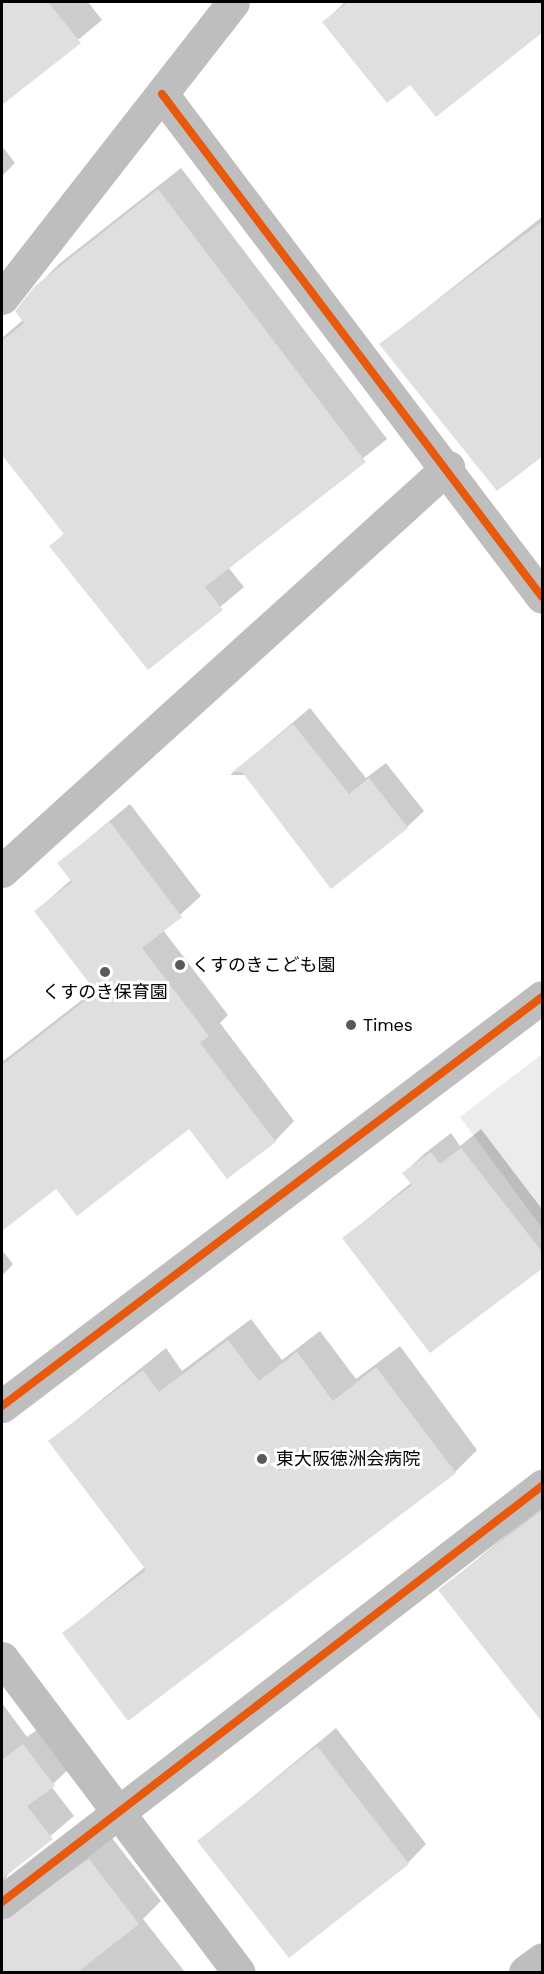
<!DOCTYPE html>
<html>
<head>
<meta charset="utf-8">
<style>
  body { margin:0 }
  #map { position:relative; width:544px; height:1974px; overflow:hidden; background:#fff; font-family:"DM Sans","Noto Sans JP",sans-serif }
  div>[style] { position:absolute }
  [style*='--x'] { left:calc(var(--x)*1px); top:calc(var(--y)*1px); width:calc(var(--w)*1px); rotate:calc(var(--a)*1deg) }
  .green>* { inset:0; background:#ececec }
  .shadow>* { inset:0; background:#0003 }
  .building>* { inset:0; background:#dfdfdf }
  .minor>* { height:33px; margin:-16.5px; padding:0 16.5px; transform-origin:16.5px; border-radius:16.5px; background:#bebebe }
  .cycleway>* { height:8px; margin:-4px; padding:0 4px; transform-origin:4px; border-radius:4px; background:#e8590c }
  .dots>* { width:16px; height:16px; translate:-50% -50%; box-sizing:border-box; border:3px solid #fff; border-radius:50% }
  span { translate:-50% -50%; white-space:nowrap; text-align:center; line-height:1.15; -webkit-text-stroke:6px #fff; paint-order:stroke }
  .poi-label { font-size:18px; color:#000 }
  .left { translate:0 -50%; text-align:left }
  .frame { position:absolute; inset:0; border:3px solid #000; pointer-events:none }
</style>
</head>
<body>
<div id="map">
  <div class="green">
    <i style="clip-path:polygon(542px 1054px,542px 1053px,542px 1228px,460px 1117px)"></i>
  </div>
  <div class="shadow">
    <i style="clip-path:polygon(2px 2px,88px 2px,102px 20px,2px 103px)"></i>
    <i style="clip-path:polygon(345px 2px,542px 2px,542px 30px,411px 83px,324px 22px)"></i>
    <i style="clip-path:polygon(2px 146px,15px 163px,2px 176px)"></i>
    <i style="clip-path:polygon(181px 168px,387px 439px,228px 567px,244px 587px,148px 667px,51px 546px,65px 533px,2px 453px,2px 338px,23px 320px,36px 287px,59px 264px)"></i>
    <i style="clip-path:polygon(542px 217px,542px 454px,381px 344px)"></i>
    <i style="clip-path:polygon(310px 708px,366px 778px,386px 763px,424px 811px,407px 827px,246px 775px,230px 775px)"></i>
    <i style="clip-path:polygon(130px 804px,201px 896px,163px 930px,228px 1015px,220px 1023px,294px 1121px,275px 1141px,190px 1127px,56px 1187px,2px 1229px,2px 1062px,96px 989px,36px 911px,72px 879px,59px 863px)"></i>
    <i style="clip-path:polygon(481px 1129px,542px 1209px,542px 1266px,344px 1238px,412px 1182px,404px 1173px,424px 1154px,451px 1133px,460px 1146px)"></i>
    <i style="clip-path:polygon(2px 1250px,13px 1264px,2px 1276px)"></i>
    <i style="clip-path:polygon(251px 1319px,282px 1360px,320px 1331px,356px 1379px,400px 1346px,477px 1450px,455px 1472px,64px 1633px,145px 1567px,50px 1441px,166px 1348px,182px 1371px)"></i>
    <i style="clip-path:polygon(542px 1506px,542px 1721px,440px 1590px)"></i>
    <i style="clip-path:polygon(2px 1703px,27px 1737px,46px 1723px,76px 1762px,51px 1786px,74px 1816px,9px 1871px,5px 1881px,112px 1838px,161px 1901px,143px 1919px,185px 1972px,2px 1972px)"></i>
    <i style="clip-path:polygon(336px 1728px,426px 1844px,408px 1863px,199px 1841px)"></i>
  </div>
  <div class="building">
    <i style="clip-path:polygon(2px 2px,48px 2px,81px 43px,2px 105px)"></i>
    <i style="clip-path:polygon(348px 2px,543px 2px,543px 32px,436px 117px,410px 85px,387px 103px,322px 22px)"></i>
    <i style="clip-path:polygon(158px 189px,366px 462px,205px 587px,223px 610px,148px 670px,49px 546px,64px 534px,2px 455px,2px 341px,24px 323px,15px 311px,35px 286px)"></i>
    <i style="clip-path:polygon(543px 221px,543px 456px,497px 491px,379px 344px)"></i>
    <i style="clip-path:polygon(293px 724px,349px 794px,369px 778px,408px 828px,331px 889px,242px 772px,232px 772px)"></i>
    <i style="clip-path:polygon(110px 822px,182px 917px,142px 948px,209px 1036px,200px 1043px,276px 1142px,227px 1179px,189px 1129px,77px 1216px,56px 1189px,2px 1231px,2px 1065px,96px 992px,34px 911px,72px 882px,57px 863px)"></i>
    <i style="clip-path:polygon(461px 1148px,543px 1253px,543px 1268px,430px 1353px,342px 1238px,412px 1185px,402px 1173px,431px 1152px,440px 1164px)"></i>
    <i style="clip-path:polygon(228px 1340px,259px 1381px,297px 1352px,333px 1401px,376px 1367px,456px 1473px,128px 1721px,62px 1633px,146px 1570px,48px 1441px,143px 1370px,159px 1392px)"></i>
    <i style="clip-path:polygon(543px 1509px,543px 1723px,438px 1590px)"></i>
    <i style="clip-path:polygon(23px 1744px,55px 1786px,27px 1806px,53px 1839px,2px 1879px,2px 1760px)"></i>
    <i style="clip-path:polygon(317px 1746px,409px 1864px,289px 1958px,197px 1841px)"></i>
    <i style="clip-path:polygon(89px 1859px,139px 1924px,78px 1972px,2px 1972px,2px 1920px)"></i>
  </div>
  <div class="minor">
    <i style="--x:162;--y:94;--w:630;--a:52.93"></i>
    <i style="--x:2;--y:298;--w:375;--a:-52"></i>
    <i style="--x:2;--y:871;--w:602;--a:-42.17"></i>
    <i style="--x:2;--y:1406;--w:677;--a:-37.14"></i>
    <i style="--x:2;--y:1658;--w:393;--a:53"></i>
    <i style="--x:2;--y:1902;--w:682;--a:-37.61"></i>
    <i style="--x:525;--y:1972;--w:21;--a:-37"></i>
  </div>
  <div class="cycleway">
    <i style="--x:162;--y:94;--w:630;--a:52.93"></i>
    <i style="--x:2;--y:1406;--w:677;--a:-37.14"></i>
    <i style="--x:2;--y:1902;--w:682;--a:-37.61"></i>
  </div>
  <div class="dots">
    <i style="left:180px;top:965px;background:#595959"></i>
    <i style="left:105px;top:972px;background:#595959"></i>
    <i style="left:351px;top:1025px;background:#595959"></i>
    <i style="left:262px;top:1459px;background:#595959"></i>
  </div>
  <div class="poi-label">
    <span class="left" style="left:192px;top:965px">くすのきこども園</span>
    <span style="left:105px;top:992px">くすのき保育園</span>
    <span class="left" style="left:363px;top:1025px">Times</span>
    <span class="left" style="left:276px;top:1459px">東大阪徳洲会病院</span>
  </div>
  <div class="frame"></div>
</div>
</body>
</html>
